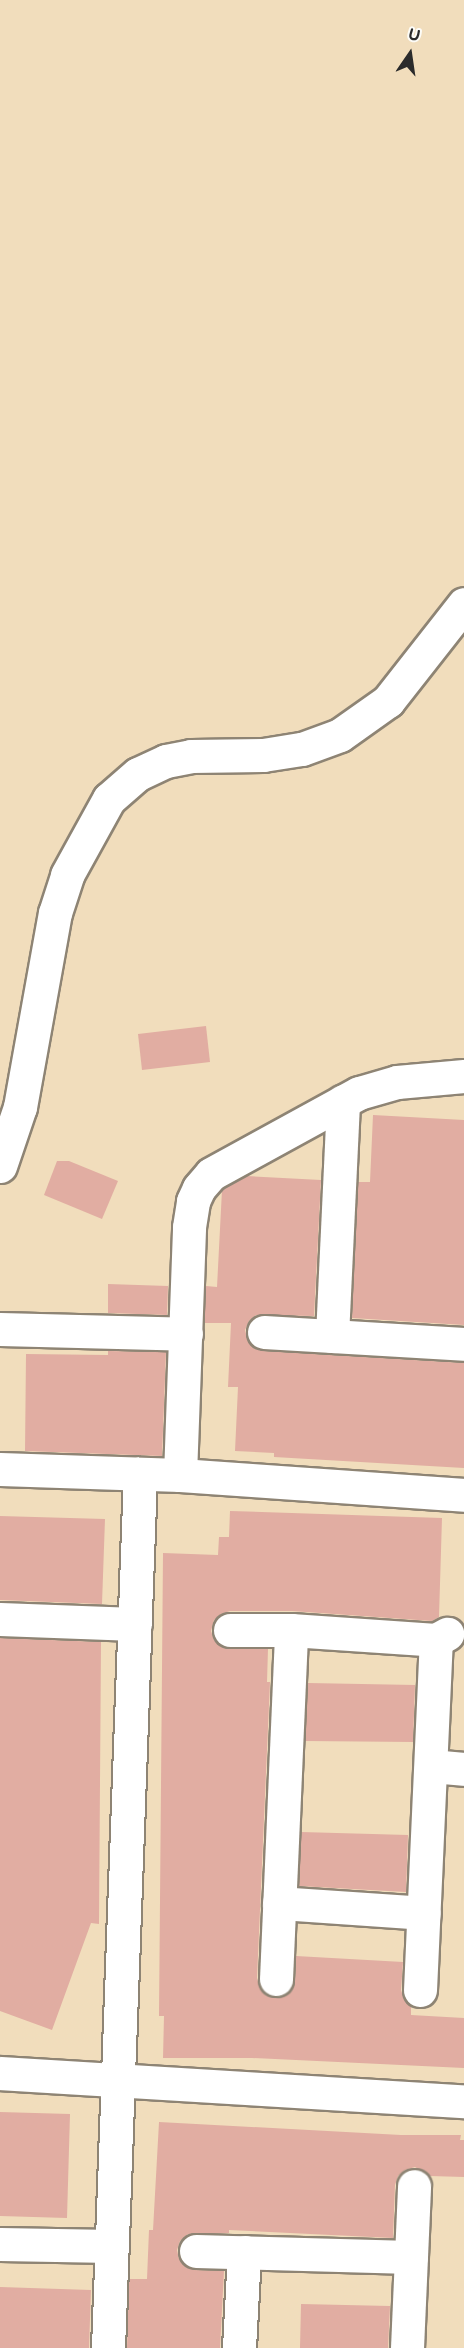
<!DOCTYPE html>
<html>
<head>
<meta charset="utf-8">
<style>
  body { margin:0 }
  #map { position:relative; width:464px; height:2348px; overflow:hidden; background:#f1ddbc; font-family:"Balsamiq Sans",sans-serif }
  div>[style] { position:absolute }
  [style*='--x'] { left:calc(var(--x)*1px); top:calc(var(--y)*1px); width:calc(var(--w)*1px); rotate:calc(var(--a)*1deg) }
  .building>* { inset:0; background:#e1ada2 }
  .roads { filter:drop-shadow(2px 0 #8e8474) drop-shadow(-2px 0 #8e8474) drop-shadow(0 2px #8e8474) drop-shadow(0 -2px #8e8474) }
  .minor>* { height:33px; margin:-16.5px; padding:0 16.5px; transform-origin:16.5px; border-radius:16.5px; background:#fff }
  span { translate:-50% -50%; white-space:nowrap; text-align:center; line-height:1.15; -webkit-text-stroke:5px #fdfcf7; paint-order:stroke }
  .north { position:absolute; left:380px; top:24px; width:60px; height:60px; -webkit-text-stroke:4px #fdfcf7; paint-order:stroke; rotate:13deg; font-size:16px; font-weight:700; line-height:24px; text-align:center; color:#2b2b2b }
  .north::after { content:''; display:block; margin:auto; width:21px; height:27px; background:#2b2b2b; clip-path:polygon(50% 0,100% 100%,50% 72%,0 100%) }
</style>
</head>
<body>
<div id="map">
  <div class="building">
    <i style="clip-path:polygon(206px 1026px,210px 1062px,142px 1070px,138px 1034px)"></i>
    <i style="clip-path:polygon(373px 1115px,464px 1120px,464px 1325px,352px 1318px,358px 1182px,370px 1182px)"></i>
    <i style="clip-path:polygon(57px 1161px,69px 1161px,118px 1181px,102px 1219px,44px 1195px)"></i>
    <i style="clip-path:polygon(247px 1176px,321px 1180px,314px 1316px,256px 1315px,249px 1321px,245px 1330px,248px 1341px,254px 1348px,263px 1351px,464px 1363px,464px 1468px,274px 1457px,274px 1453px,235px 1451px,238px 1387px,228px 1387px,231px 1323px,204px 1323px,206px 1286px,217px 1287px,222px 1190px)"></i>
    <i style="clip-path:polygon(108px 1284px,168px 1286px,167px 1315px,108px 1313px)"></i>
    <i style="clip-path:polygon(108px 1351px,166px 1352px,162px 1456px,25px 1451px,26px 1354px,108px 1355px)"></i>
    <i style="clip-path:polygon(230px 1511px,442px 1518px,439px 1617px,432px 1621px,292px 1611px,230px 1611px,221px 1614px,214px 1620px,211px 1631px,214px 1640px,221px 1646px,268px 1649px,267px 1682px,270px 1682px,257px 1978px,260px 1988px,266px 1995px,275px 1998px,285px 1995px,291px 1990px,295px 1980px,296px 1956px,403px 1962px,401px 1990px,404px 1999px,411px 2006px,411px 2015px,464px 2018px,464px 2068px,252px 2058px,163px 2058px,164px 2016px,159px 2016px,163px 1553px,218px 1555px,219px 1537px,229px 1537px)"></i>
    <i style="clip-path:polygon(0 1516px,105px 1519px,102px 1604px,0 1600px)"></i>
    <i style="clip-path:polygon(0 1638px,101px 1642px,99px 1924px,91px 1923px,52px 2030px,0 2011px)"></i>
    <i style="clip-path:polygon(308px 1683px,415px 1685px,413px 1742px,305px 1741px)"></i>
    <i style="clip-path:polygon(301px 1832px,408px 1835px,406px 1892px,299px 1886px)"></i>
    <i style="clip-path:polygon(0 2112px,70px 2114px,67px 2218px,0 2216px)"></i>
    <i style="clip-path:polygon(159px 2122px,401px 2135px,461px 2135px,460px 2140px,464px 2140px,464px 2177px,430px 2176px,415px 2167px,405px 2170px,398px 2176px,395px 2185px,393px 2238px,229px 2230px,229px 2233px,188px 2234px,180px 2241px,177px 2250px,179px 2259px,186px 2267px,195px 2270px,224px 2271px,220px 2348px,127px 2348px,129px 2279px,147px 2279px,149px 2230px,153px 2230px)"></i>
    <i style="clip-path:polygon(0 2287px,91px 2290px,89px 2348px,0 2348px)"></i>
    <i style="clip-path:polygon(301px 2304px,390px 2306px,388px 2348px,300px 2348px)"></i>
  </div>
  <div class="roads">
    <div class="minor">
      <i style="--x:0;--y:1166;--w:62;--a:-71.3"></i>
      <i style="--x:20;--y:1107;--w:197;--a:-79.8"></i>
      <i style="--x:55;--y:913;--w:40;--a:-72"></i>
      <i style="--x:67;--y:875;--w:87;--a:-61.1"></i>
      <i style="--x:109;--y:799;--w:38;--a:-41"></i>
      <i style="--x:138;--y:774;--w:31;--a:-25"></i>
      <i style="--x:166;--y:761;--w:25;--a:-11"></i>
      <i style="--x:191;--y:756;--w:72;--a:-0.8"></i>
      <i style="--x:263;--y:755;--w:39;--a:-9"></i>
      <i style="--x:302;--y:749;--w:40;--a:-20.2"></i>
      <i style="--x:340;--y:735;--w:59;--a:-35.3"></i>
      <i style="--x:388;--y:701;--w:123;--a:-51.9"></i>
      <i style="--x:0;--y:1329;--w:186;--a:1.5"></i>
      <i style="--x:264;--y:1332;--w:200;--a:3.4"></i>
      <i style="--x:332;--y:1336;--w:235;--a:-87.3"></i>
      <i style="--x:0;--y:1469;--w:180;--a:1.9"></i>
      <i style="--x:180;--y:1475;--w:285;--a:4"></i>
      <i style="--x:180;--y:1475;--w:248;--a:-87.9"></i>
      <i style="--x:189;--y:1227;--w:26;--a:-81"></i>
      <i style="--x:193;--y:1201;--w:14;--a:-65"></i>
      <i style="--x:199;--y:1188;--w:18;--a:-49"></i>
      <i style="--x:211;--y:1174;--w:169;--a:-28.7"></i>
      <i style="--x:359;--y:1093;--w:40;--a:-16"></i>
      <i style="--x:397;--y:1082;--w:67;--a:-5.1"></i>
      <i style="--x:0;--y:1619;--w:135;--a:2.1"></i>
      <i style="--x:230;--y:1630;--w:61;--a:0"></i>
      <i style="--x:291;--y:1630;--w:145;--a:3.9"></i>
      <i style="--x:431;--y:1766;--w:33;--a:5"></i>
      <i style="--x:279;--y:1903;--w:145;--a:3.9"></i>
      <i style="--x:276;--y:1979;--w:349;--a:-87.5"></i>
      <i style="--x:420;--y:1990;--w:350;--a:-87.4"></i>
      <i style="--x:436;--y:1640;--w:13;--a:-29"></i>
      <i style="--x:0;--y:2073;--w:465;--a:3.5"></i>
      <i style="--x:0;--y:2244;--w:112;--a:1"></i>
      <i style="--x:196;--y:2251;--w:215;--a:1.6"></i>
      <i style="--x:108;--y:2348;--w:875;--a:-87.9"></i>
      <i style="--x:239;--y:2348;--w:96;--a:-87"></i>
      <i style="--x:407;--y:2348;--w:162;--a:-87.5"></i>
    </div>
  </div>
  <div class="north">U</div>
</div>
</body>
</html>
